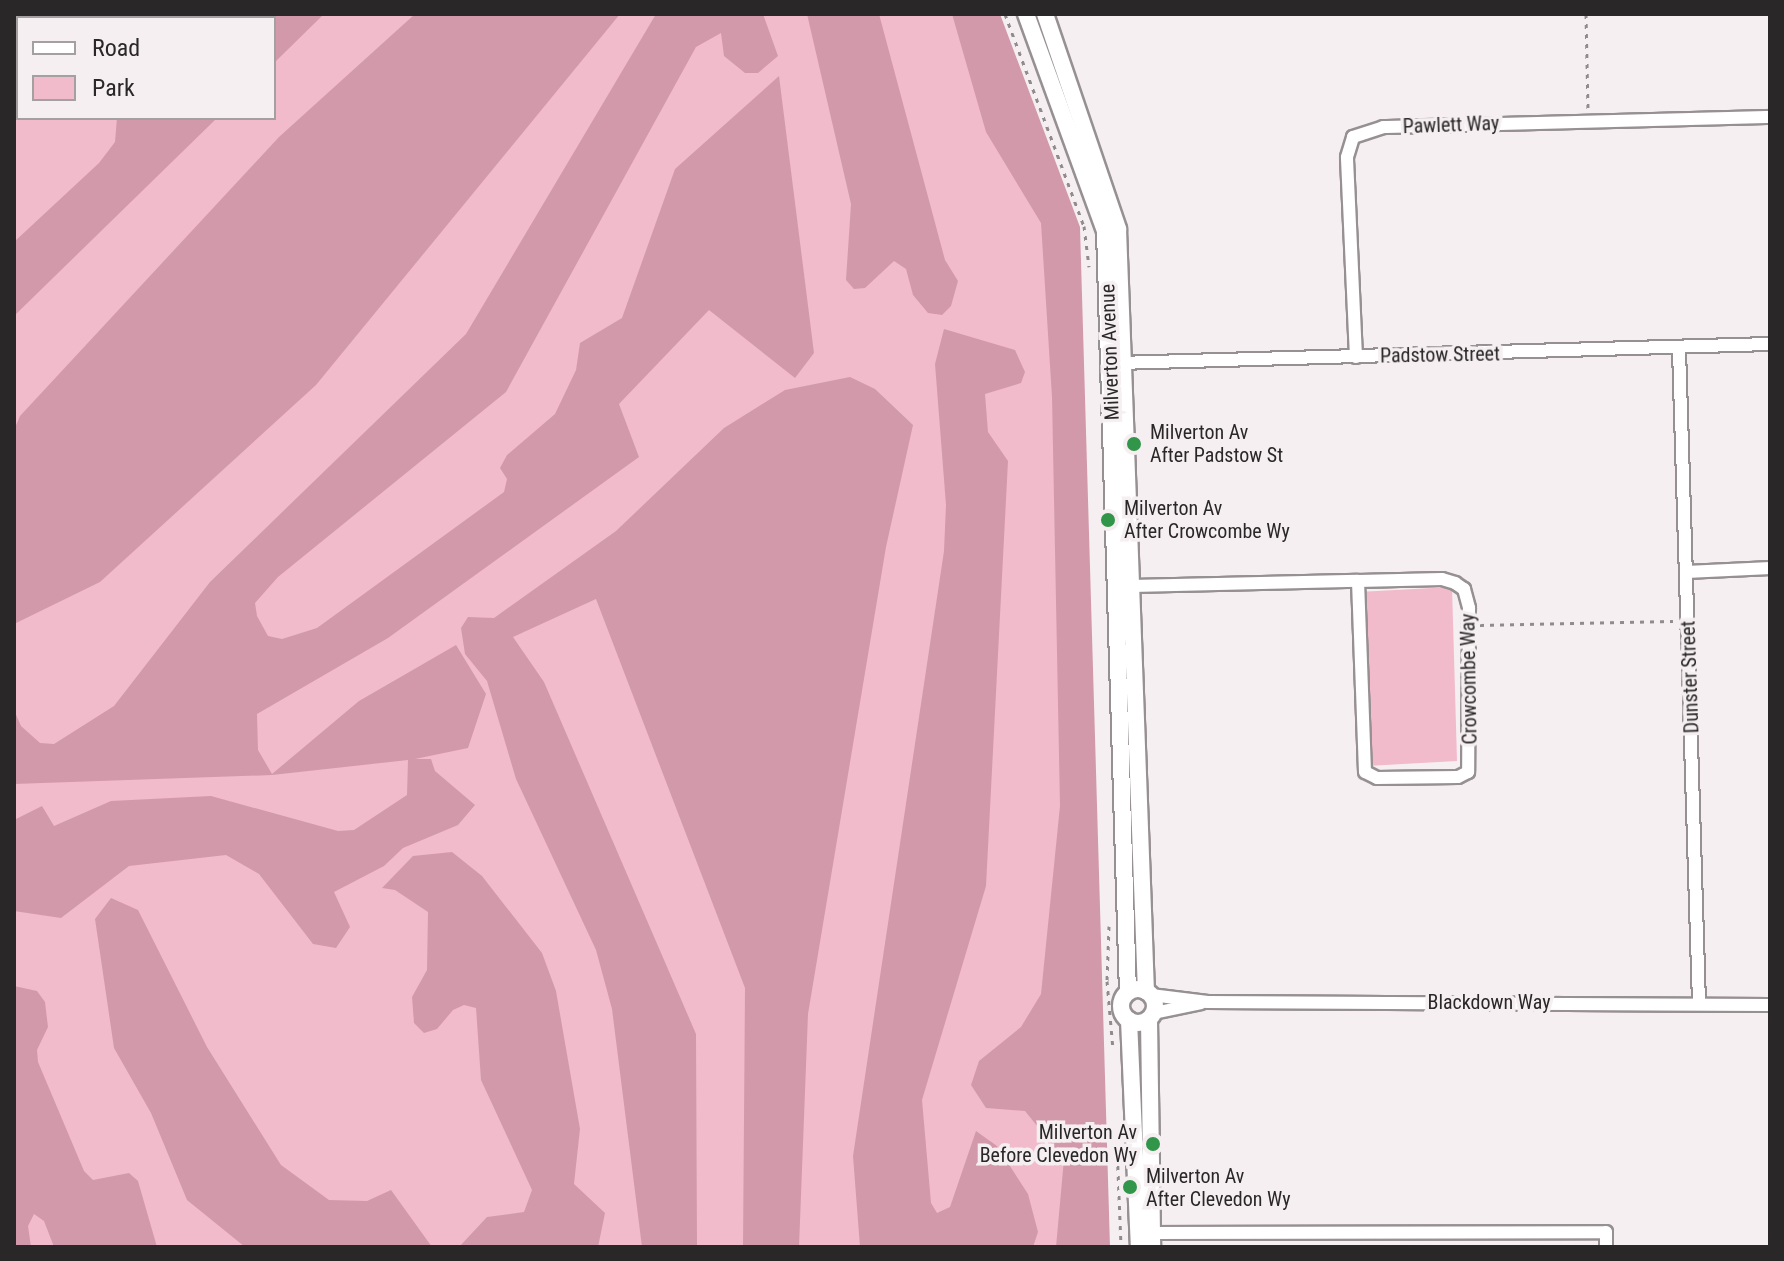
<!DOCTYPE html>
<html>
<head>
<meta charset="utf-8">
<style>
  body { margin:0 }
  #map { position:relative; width:1784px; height:1261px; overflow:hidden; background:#f6eff1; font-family:"Roboto Condensed",sans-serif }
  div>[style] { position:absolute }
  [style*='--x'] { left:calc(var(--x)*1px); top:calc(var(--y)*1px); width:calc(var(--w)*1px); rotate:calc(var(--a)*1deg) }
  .green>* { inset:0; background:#f1bbcc }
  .forest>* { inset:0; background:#d299ab }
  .path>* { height:3px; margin-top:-1.5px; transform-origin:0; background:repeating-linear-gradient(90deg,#908c8d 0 4px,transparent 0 10px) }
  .roads { filter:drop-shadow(2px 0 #979092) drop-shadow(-2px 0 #979092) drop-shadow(0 2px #979092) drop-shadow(0 -2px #979092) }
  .street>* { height:12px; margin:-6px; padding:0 6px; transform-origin:6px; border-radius:6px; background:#fff }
  .secondary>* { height:16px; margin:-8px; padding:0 8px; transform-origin:8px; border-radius:8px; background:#fff }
  .secondary>.ring { margin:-8px; padding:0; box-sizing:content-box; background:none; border:16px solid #fff; border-radius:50% }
  .dots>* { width:22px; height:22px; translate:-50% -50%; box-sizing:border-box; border:4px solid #f6eff1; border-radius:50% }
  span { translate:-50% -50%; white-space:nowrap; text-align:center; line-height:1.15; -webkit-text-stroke:7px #f6eff1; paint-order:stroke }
  .street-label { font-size:20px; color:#292728 }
  .poi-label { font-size:20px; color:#292728 }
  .left { translate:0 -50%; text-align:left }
  .right { translate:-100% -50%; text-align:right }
  .frame { position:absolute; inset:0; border:16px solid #292728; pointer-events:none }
  .legend { position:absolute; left:16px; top:16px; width:260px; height:104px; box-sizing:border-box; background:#f6eff1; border:2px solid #a49fa1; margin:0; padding:10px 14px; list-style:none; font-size:24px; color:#292728 }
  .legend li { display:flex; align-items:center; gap:16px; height:40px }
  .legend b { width:40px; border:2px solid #a49fa1 }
</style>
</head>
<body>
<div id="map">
  <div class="green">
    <i style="clip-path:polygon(evenodd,14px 14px,983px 14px,1063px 229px,1091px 1247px,14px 1247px,14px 14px,18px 18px,274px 18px,274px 118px,18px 118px,18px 18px)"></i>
    <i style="clip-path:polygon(1452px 587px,1457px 761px,1367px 766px,1358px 592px)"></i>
  </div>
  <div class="forest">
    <i style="clip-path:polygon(131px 14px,324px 14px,274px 63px,274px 18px,127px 18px)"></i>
    <i style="clip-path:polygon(415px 14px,620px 14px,316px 385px,100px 582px,14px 624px,14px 430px,20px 416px,279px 137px)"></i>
    <i style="clip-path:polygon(656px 14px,763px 14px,778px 56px,758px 73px,745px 73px,724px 56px,721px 33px,696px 47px,506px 392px,278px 577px,255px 603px,257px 616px,268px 636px,282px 639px,317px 628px,504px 492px,507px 479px,500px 468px,507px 455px,555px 414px,576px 370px,580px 343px,622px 318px,675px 169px,779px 76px,814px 353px,795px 378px,709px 310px,619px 404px,639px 457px,388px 638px,257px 714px,258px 750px,272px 774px,359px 701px,456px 645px,486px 694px,468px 748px,415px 759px,431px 759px,435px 771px,475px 805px,458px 825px,403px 848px,384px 866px,334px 892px,350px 927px,336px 948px,313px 944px,259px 874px,226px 855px,129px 866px,61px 918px,14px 911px,14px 820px,42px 806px,54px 826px,111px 801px,211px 796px,338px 831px,354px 830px,407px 795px,408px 760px,272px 775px,14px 784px,14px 710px,21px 726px,40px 743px,54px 744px,114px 706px,210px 582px,466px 334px)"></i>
    <i style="clip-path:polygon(807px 14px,879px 14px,945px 260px,958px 281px,951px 306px,942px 315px,928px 313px,913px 295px,906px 269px,894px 261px,865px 288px,854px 289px,846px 280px,851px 204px)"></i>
    <i style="clip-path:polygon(952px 14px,1000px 14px,1080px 227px,1110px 1247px,1056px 1247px,1064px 1159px,1025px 1111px,986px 1108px,971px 1085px,979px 1061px,1021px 1027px,1041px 994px,1060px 806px,1052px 397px,1041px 223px,986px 132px)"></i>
    <i style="clip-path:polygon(117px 118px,217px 118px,14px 316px,14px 242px,99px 163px,115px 142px)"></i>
    <i style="clip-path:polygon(944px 329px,1015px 350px,1025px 372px,1021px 383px,985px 394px,988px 432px,1008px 461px,986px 886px,922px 1100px,931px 1203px,937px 1213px,950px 1207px,976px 1131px,997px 1146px,1028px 1194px,1038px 1232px,1033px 1247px,860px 1247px,853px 1156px,944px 551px,946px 505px,935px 364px)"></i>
    <i style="clip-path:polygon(850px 377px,875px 389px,913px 425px,886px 547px,808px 1014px,799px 1247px,743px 1247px,745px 988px,596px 599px,513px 637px,544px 682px,696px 1034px,697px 1247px,642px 1247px,612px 1009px,596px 950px,516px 779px,487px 681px,465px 654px,461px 628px,468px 617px,494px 618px,616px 531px,724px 428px,785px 390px)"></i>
    <i style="clip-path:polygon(452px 852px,482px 876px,542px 953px,556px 991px,580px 1129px,574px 1184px,605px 1213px,598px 1247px,459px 1247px,487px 1217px,524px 1212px,532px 1190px,481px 1080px,476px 1008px,464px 1005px,453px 1010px,437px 1029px,424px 1033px,414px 1023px,412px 997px,427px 970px,428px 912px,395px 890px,382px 888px,413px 856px)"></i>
    <i style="clip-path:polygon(111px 898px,138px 910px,207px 1047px,281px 1165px,329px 1200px,367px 1201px,391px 1190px,432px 1247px,245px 1247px,187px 1200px,151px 1113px,114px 1048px,95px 919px)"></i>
    <i style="clip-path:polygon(14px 986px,37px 991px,45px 1002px,48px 1027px,37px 1050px,38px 1062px,84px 1171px,93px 1180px,129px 1173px,138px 1181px,157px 1247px,54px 1247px,44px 1221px,34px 1214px,28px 1226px,31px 1247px,14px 1247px)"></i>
  </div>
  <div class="path">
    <i style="--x:1005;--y:14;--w:226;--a:69.6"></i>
    <i style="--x:1084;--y:226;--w:41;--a:83"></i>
    <i style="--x:1586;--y:14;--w:96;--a:88.8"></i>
    <i style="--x:1480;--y:625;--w:193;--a:-1.2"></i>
    <i style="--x:1109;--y:926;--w:55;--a:92.1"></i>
    <i style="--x:1107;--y:981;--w:69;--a:85"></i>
    <i style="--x:1117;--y:1146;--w:101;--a:87.7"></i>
  </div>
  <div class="roads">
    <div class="street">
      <i style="--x:1679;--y:349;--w:655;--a:88.25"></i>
      <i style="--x:1356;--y:357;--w:200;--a:-92.6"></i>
      <i style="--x:1347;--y:157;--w:21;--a:-73"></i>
      <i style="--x:1353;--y:137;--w:32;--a:-18"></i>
      <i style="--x:1383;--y:127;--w:387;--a:-1.5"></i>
      <i style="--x:1118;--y:363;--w:652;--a:-1.67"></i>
      <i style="--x:1687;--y:572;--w:83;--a:-2.8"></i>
      <i style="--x:1124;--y:586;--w:8;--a:0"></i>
      <i style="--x:1132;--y:586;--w:226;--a:-1.3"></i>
      <i style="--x:1358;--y:581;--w:84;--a:-1.4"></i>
      <i style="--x:1442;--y:579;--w:14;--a:17"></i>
      <i style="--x:1455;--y:583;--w:11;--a:34"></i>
      <i style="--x:1464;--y:589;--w:20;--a:75"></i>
      <i style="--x:1469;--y:608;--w:164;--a:90.3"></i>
      <i style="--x:1468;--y:772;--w:11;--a:153"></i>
      <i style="--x:1458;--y:777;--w:81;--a:179.3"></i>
      <i style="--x:1377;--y:778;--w:13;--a:-153"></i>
      <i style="--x:1365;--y:772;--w:191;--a:-92.1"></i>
      <i style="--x:1151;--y:995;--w:57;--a:7"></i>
      <i style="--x:1208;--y:1002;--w:562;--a:0.31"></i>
      <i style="--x:1154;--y:1013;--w:48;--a:-12"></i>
      <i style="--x:1146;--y:1233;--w:460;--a:-0.1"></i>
      <i style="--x:1606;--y:1232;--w:15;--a:90"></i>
    </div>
    <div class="secondary">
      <i style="--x:1026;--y:14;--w:231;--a:70"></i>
      <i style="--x:1105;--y:231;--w:761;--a:88.27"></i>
      <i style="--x:1045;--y:14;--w:227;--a:71.2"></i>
      <i style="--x:1118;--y:229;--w:763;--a:87.9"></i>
      <i class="ring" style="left:1121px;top:989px;width:18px;height:18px"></i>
      <i style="--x:1149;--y:1019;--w:228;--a:89.2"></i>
      <i style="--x:1129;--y:1020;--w:227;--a:87.5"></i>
    </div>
  </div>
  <div class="dots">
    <i style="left:1134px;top:444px;background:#31954a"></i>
    <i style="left:1108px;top:520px;background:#31954a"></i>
    <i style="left:1153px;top:1144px;background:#31954a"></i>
    <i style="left:1130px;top:1187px;background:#31954a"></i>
  </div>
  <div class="street-label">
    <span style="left:1451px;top:125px;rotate:-2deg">Pawlett Way</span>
    <span style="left:1110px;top:352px;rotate:-92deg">Milverton Avenue</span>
    <span style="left:1440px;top:355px;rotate:-1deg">Padstow Street</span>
    <span style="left:1690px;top:677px;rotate:-92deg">Dunster Street</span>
    <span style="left:1469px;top:679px;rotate:-91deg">Crowcombe Way</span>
    <span style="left:1489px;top:1002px">Blackdown Way</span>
  </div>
  <div class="poi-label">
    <span class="left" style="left:1150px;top:444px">Milverton Av<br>After Padstow St</span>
    <span class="left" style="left:1124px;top:520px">Milverton Av<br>After Crowcombe Wy</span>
    <span class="right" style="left:1137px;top:1144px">Milverton Av<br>Before Clevedon Wy</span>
    <span class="left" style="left:1146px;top:1188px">Milverton Av<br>After Clevedon Wy</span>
  </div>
  <div class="frame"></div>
  <ul class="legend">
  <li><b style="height:10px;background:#fff"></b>Road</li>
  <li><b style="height:22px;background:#f1bbcc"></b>Park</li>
  </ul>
</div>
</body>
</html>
